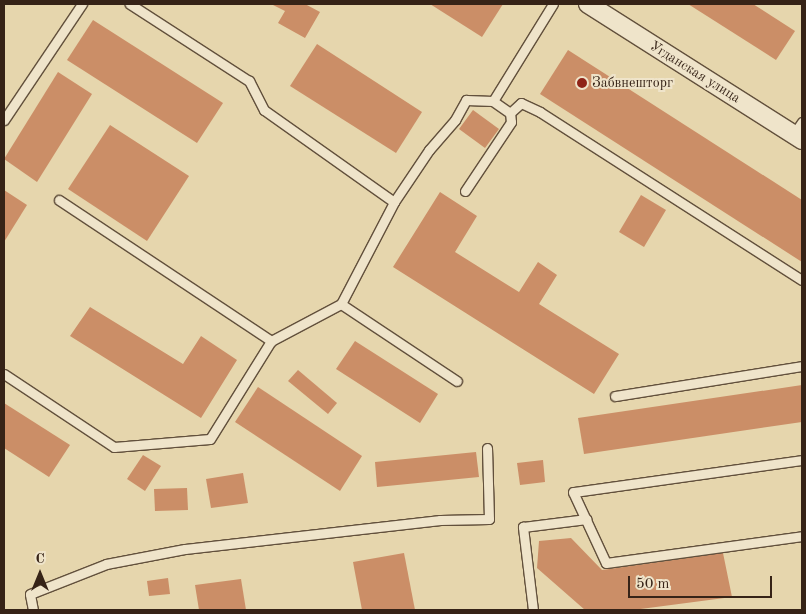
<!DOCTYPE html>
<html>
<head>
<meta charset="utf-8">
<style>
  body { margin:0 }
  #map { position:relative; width:806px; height:614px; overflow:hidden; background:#e6d6ad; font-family:"Old Standard TT",serif }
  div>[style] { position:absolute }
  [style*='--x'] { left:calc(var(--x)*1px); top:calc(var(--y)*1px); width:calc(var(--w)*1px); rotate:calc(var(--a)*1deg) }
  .building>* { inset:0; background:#cb8e67 }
  .roads { filter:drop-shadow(1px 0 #62503c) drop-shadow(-1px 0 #62503c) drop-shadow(0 1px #62503c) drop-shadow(0 -1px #62503c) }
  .lane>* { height:9px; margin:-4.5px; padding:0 4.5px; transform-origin:4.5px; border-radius:4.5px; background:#efe4ca }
  .street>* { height:18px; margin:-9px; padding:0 9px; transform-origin:9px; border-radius:9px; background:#efe4ca }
  .dots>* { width:14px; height:14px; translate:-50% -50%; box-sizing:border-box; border:2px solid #efe4ca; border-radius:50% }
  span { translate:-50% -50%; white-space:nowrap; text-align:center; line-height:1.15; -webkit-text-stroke:4px #efe4ca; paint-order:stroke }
  .street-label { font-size:14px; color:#362317 }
  .poi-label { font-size:14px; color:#362317 }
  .left { translate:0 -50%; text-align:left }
  .frame { position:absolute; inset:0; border:5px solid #362317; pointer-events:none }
  .north { position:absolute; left:15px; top:549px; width:50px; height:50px; -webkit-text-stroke:4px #efe4ca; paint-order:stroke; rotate:0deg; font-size:14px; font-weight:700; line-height:20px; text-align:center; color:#362317 }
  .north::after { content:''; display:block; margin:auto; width:18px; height:22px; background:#362317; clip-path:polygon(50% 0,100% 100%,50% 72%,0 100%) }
  .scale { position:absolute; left:628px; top:576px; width:144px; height:22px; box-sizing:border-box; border:2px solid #362317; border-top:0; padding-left:6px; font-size:15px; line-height:18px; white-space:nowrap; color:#362317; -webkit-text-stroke:4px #efe4ca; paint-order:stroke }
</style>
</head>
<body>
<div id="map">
  <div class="building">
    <i style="clip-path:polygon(271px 4px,305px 4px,320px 12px,305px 38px,278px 23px,285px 11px)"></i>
    <i style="clip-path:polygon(430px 4px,503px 4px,482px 37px)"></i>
    <i style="clip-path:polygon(688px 4px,753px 4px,795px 31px,776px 60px)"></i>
    <i style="clip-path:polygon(93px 20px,223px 103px,197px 143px,67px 60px)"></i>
    <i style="clip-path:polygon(317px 44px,422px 112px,396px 153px,290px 86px)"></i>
    <i style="clip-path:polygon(568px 50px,802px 200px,802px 262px,540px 94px)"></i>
    <i style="clip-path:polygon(58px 72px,92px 94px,37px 182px,4px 159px)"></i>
    <i style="clip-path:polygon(473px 110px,499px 129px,485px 148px,459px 129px)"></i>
    <i style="clip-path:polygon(110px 125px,189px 176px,147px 241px,68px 189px)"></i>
    <i style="clip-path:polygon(4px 190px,27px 205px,4px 242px)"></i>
    <i style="clip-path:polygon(440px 192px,477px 216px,455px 252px,519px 292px,538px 262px,557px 275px,539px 304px,619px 354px,594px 394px,393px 267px)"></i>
    <i style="clip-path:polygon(641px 195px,666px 210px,644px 247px,619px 232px)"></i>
    <i style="clip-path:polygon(90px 307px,183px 364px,201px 336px,237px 360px,201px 418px,70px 336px)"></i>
    <i style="clip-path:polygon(355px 341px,438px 394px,420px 423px,336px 369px)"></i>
    <i style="clip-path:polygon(298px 370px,337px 403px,328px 414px,288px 381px)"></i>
    <i style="clip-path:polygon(802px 385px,802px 422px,584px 454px,578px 418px)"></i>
    <i style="clip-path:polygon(258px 387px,362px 456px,340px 491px,235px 422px)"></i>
    <i style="clip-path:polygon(4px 403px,70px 445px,49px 477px,4px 448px)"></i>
    <i style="clip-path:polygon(476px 452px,479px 477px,377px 487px,375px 462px)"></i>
    <i style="clip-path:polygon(143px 455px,161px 466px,145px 491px,127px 479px)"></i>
    <i style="clip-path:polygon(543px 460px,545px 482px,520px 485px,517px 463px)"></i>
    <i style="clip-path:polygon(243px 473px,248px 503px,211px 508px,206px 479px)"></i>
    <i style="clip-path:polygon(187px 488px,188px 510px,155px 511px,154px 489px)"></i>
    <i style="clip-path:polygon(571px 538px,602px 570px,723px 553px,732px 597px,633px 610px,585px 610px,537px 568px,539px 541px)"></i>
    <i style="clip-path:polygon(404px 553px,415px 610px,362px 610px,353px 562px)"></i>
    <i style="clip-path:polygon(168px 578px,170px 594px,149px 596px,147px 581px)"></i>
    <i style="clip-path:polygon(241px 579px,246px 610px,199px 610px,195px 585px)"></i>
  </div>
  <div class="roads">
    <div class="lane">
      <i style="--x:510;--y:113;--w:15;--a:-42"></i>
      <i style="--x:521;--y:103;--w:21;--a:25"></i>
      <i style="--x:540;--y:112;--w:311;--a:32.7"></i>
      <i style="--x:4;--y:120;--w:140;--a:-56.1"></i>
      <i style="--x:793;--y:135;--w:16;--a:-55"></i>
      <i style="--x:465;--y:191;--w:83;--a:-56.3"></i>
      <i style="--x:511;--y:122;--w:9;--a:-96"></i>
      <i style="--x:510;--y:113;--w:21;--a:-145"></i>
      <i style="--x:493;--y:101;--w:114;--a:-58.3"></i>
      <i style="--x:59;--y:200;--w:255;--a:33.6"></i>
      <i style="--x:394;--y:202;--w:63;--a:-56.1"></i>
      <i style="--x:429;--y:150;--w:40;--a:-49"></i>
      <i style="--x:455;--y:120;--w:23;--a:-61"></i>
      <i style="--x:466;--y:100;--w:27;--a:2"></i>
      <i style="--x:341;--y:304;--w:139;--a:33.6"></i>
      <i style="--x:4;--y:374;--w:132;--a:33.6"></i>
      <i style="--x:114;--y:447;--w:96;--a:-4.8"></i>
      <i style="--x:210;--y:439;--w:115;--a:-58.1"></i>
      <i style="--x:271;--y:341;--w:79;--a:-27.9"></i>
      <i style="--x:341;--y:304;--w:115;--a:-62.5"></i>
      <i style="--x:394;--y:202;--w:159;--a:-144.7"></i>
      <i style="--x:264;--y:110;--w:33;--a:-117"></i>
      <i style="--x:249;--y:81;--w:142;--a:-147.1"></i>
      <i style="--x:615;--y:396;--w:189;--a:-9.1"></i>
      <i style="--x:802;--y:460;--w:231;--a:172"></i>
      <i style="--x:573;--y:492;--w:78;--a:65.1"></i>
      <i style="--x:606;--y:563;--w:198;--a:-7.8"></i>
      <i style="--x:33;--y:610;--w:16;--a:-101"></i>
      <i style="--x:30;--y:594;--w:82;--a:-21.5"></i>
      <i style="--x:106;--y:564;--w:80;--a:-10.8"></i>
      <i style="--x:185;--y:549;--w:257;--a:-6.5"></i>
      <i style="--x:440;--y:520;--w:49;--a:-1.2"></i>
      <i style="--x:489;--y:519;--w:71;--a:-91.6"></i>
      <i style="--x:533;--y:610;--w:84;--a:-96.9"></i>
      <i style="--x:523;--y:527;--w:64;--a:-7.2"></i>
    </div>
    <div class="street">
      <i style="--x:588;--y:4;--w:254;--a:32.4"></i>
    </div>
  </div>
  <div class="dots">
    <i style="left:582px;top:83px;background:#8f2418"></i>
  </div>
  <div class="street-label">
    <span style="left:695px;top:72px;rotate:32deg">Угданская улица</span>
  </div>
  <div class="poi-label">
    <span class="left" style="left:592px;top:83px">Забвнешторг</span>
  </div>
  <div class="frame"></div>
  <div class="north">С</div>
  <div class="scale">50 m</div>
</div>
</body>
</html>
